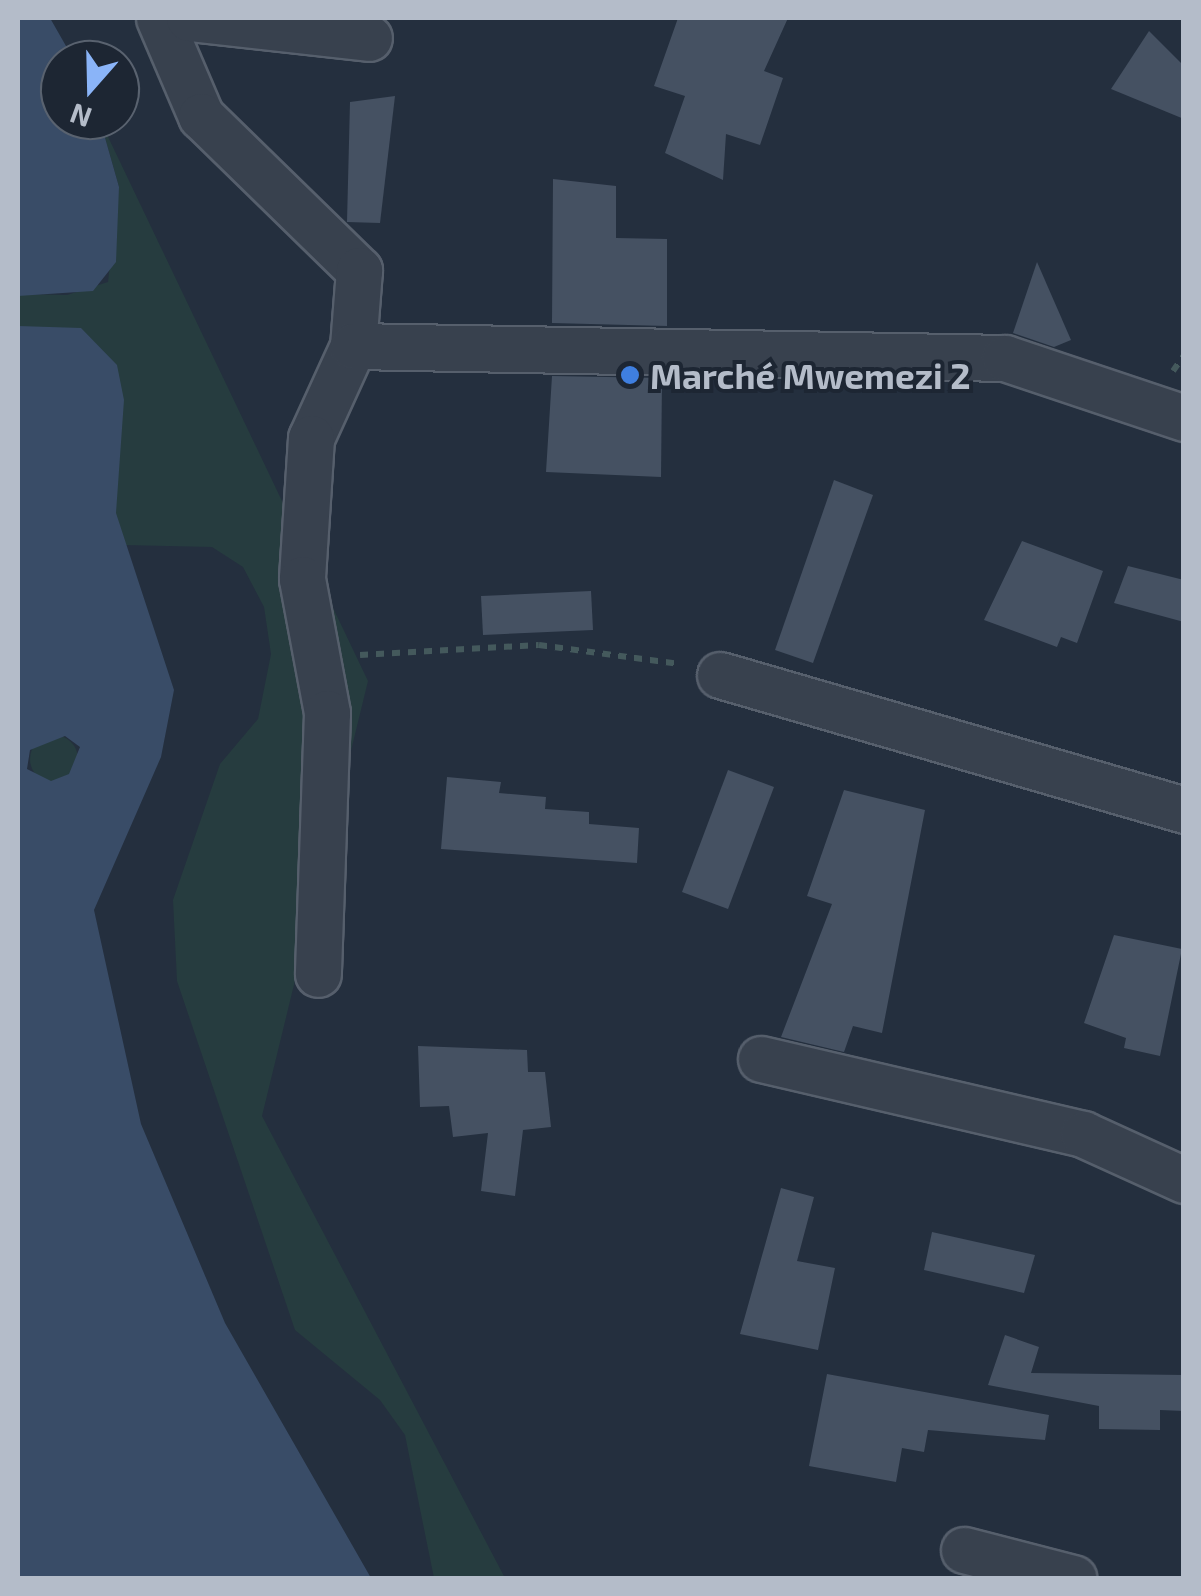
<!DOCTYPE html>
<html>
<head>
<meta charset="utf-8">
<style>
  body { margin:0 }
  #map { position:relative; width:1201px; height:1596px; overflow:hidden; background:#242f3e; font-family:"Exo 2",sans-serif }
  div>[style] { position:absolute }
  [style*='--x'] { left:calc(var(--x)*1px); top:calc(var(--y)*1px); width:calc(var(--w)*1px); rotate:calc(var(--a)*1deg) }
  .green>* { inset:0; background:#263c3f }
  .round { border-radius:50% }
  .water>* { inset:0; background:#394c67 }
  .building>* { inset:0; background:#455162 }
  .path>* { height:6px; margin-top:-3px; transform-origin:0; background:repeating-linear-gradient(90deg,#44595c 0 8px,transparent 0 16px) }
  .roads { filter:drop-shadow(2px 0 #565f6c) drop-shadow(-2px 0 #565f6c) drop-shadow(0 2px #565f6c) drop-shadow(0 -2px #565f6c) }
  .street>* { height:45px; margin:-22.5px; padding:0 22.5px; transform-origin:22.5px; border-radius:22.5px; background:#38414e }
  .dots>* { width:28px; height:28px; translate:-50% -50%; box-sizing:border-box; border:5px solid #1d2633; border-radius:50% }
  span { translate:-50% -50%; white-space:nowrap; text-align:center; line-height:1.15; -webkit-text-stroke:8px #1d2633; paint-order:stroke }
  .poi-label { font-size:35px; color:#b4bcc9; font-weight:700 }
  .left { translate:0 -50%; text-align:left }
  .frame { position:absolute; inset:0; border:20px solid #b4bcc9; pointer-events:none }
  .north { position:absolute; left:40px; top:40px; width:100px; height:100px; box-sizing:border-box; background:#1d2633; border:2px solid #59626f; border-radius:50%; rotate:200deg; font-size:28px; font-weight:700; line-height:40px; text-align:center; color:#b4bcc9 }
  .north::after { content:''; display:block; margin:auto; width:35px; height:45px; background:#8ab4f8; clip-path:polygon(50% 0,100% 100%,50% 72%,0 100%) }
</style>
</head>
<body>
<div id="map">
  <div class="green">
    <i style="clip-path:polygon(100px 120px,368px 681px,262px 1116px,505px 1578px,434px 1578px,405px 1435px,380px 1400px,295px 1330px,177px 981px,173px 900px,220px 764px,258px 719px,271px 654px,264px 607px,243px 567px,212px 547px,123px 545px,27px 329px,18px 326px,20px 294px,67px 295px,108px 282px,119px 187px)"></i>
    <i class="round" style="left:30px;top:735px;width:48px;height:48px"></i>
  </div>
  <div class="water">
    <i style="clip-path:polygon(18px 18px,50px 18px,74px 60px,60px 60px,60px 120px,100px 120px,119px 187px,116px 262px,93px 291px,18px 296px)"></i>
    <i style="clip-path:polygon(evenodd,18px 326px,81px 328px,117px 365px,124px 400px,116px 513px,174px 690px,161px 757px,94px 910px,141px 1124px,225px 1323px,371px 1578px,18px 1578px,18px 326px,65px 736px,80px 747px,69px 774px,51px 781px,27px 769px,30px 750px,65px 736px)"></i>
  </div>
  <div class="building">
    <i style="clip-path:polygon(678px 18px,788px 18px,764px 71px,783px 78px,760px 145px,726px 134px,723px 180px,665px 153px,685px 96px,654px 86px)"></i>
    <i style="clip-path:polygon(1149px 31px,1184px 66px,1184px 119px,1111px 89px)"></i>
    <i style="clip-path:polygon(395px 96px,380px 223px,347px 222px,350px 102px)"></i>
    <i style="clip-path:polygon(553px 179px,616px 186px,616px 238px,667px 239px,667px 326px,552px 323px)"></i>
    <i style="clip-path:polygon(1037px 262px,1071px 340px,1054px 347px,1013px 333px)"></i>
    <i style="clip-path:polygon(552px 376px,662px 378px,661px 477px,546px 472px)"></i>
    <i style="clip-path:polygon(834px 480px,873px 495px,813px 663px,775px 650px)"></i>
    <i style="clip-path:polygon(1022px 541px,1103px 571px,1077px 643px,1061px 637px,1057px 647px,984px 620px)"></i>
    <i style="clip-path:polygon(1128px 566px,1184px 580px,1184px 622px,1114px 603px)"></i>
    <i style="clip-path:polygon(591px 591px,593px 630px,483px 635px,481px 596px)"></i>
    <i style="clip-path:polygon(728px 770px,774px 787px,728px 909px,682px 892px)"></i>
    <i style="clip-path:polygon(447px 777px,501px 782px,499px 793px,546px 797px,545px 809px,589px 812px,589px 824px,639px 828px,637px 863px,441px 849px)"></i>
    <i style="clip-path:polygon(844px 790px,925px 810px,882px 1033px,853px 1026px,844px 1052px,781px 1037px,832px 904px,807px 896px)"></i>
    <i style="clip-path:polygon(1114px 935px,1182px 949px,1160px 1056px,1124px 1048px,1126px 1038px,1084px 1023px)"></i>
    <i style="clip-path:polygon(418px 1046px,527px 1050px,528px 1072px,545px 1072px,551px 1127px,523px 1130px,515px 1196px,481px 1191px,488px 1133px,453px 1137px,449px 1106px,420px 1107px)"></i>
    <i style="clip-path:polygon(781px 1188px,814px 1197px,797px 1261px,835px 1268px,818px 1350px,740px 1334px)"></i>
    <i style="clip-path:polygon(932px 1232px,1035px 1255px,1024px 1293px,924px 1270px)"></i>
    <i style="clip-path:polygon(1005px 1335px,1039px 1347px,1031px 1373px,1184px 1375px,1184px 1411px,1160px 1410px,1160px 1430px,1099px 1429px,1099px 1406px,988px 1385px)"></i>
    <i style="clip-path:polygon(827px 1374px,1049px 1415px,1045px 1440px,928px 1430px,924px 1452px,902px 1448px,896px 1482px,809px 1466px)"></i>
  </div>
  <div class="path">
    <i style="--x:1173;--y:371;--w:19;--a:-55"></i>
    <i style="--x:360;--y:655;--w:179;--a:-3.2"></i>
    <i style="--x:539;--y:645;--w:142;--a:7.7"></i>
  </div>
  <div class="roads">
    <div class="street">
      <i style="--x:159;--y:18;--w:107;--a:66.8"></i>
      <i style="--x:201;--y:116;--w:221;--a:44.3"></i>
      <i style="--x:359;--y:270;--w:76;--a:94.5"></i>
      <i style="--x:353;--y:346;--w:101;--a:114.5"></i>
      <i style="--x:311;--y:438;--w:141;--a:93.7"></i>
      <i style="--x:302;--y:579;--w:136;--a:79.4"></i>
      <i style="--x:327;--y:713;--w:261;--a:92"></i>
      <i style="--x:189;--y:18;--w:181;--a:6.3"></i>
      <i style="--x:353;--y:346;--w:652;--a:1.05"></i>
      <i style="--x:1005;--y:358;--w:189;--a:18.5"></i>
      <i style="--x:720;--y:675;--w:483;--a:16.2"></i>
      <i style="--x:761;--y:1059;--w:331;--a:13.1"></i>
      <i style="--x:1083;--y:1134;--w:111;--a:24.5"></i>
      <i style="--x:964;--y:1550;--w:113;--a:14.4"></i>
    </div>
  </div>
  <div class="dots">
    <i style="left:630px;top:375px;background:#3f7fe0"></i>
  </div>
  <div class="poi-label">
    <span class="left" style="left:650px;top:375px">Marché Mwemezi 2</span>
  </div>
  <div class="frame"></div>
  <div class="north">N</div>
</div>
</body>
</html>
